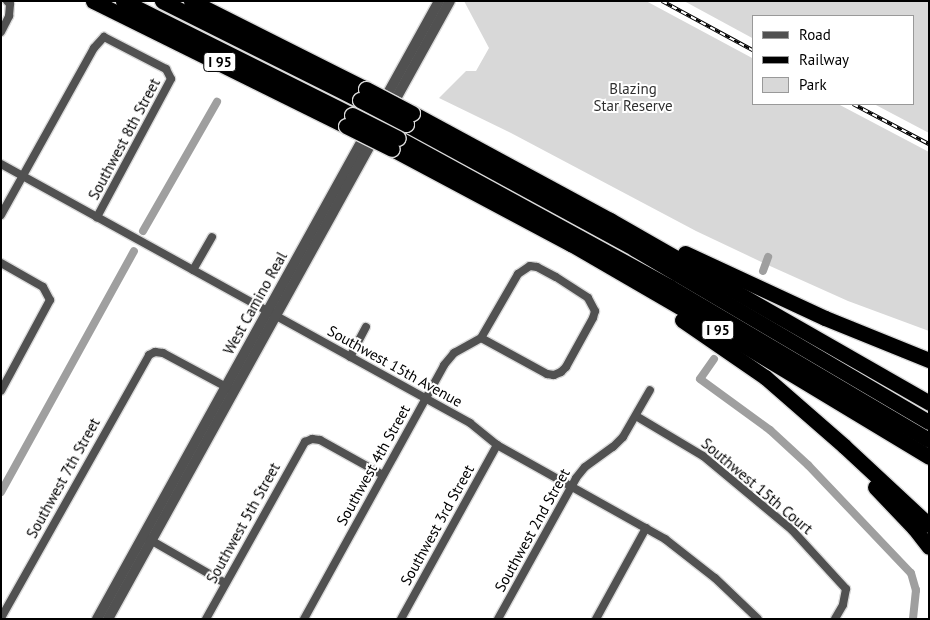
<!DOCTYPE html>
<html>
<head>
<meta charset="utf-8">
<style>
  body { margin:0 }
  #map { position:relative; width:930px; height:620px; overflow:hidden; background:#fff; font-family:"PT Sans",sans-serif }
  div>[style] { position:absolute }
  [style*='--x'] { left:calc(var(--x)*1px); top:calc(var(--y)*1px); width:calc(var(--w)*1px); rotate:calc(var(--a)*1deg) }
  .green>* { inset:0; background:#d8d8d8 }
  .canal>* { height:8px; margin:-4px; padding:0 4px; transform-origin:4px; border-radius:4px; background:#9f9f9f }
  .roads { filter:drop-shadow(1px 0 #dbdbdb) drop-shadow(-1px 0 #dbdbdb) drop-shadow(0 1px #dbdbdb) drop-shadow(0 -1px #dbdbdb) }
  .minor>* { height:8px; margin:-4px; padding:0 4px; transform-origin:4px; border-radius:4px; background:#515151 }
  .tertiary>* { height:10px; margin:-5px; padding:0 5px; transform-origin:5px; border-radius:5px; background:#515151 }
  .motorway>* { height:15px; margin:-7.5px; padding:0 7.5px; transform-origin:7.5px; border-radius:7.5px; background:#000 }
  .rail>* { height:4px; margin-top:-2px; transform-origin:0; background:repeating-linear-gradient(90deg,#fff 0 5.5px,#000 0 11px); box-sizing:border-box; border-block:1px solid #000 }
  .bridges { filter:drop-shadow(1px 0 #dbdbdb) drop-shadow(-1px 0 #dbdbdb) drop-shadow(0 1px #dbdbdb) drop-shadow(0 -1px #dbdbdb) }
  .motorway-bridge>* { height:15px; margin:-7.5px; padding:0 7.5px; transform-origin:7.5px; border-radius:7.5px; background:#000 }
  span { translate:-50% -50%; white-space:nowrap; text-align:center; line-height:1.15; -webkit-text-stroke:4px #fff; paint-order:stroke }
  .shield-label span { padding:1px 4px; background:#fff; border:1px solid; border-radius:4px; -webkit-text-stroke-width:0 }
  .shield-label { font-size:14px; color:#000; font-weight:700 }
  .park-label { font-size:15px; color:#2f2f2f }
  .street-label { font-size:15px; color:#000 }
  .frame { position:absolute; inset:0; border:2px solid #000; pointer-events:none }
  .legend { position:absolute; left:752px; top:15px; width:162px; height:90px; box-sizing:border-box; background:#fff; border:1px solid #999; margin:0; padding:6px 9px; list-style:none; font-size:15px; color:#000 }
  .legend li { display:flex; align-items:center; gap:10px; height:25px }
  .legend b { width:25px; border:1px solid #999 }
</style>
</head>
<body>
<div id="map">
  <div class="green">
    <i style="clip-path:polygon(464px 1px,646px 1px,754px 59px,754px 104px,838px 104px,929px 152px,929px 331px,848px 301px,770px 266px,696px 231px,511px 133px,439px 98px,466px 71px,476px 71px,489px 48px)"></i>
    <i style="clip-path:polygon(684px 1px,929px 1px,929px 133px,874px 104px,914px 104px,914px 16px,754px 16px,754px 39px)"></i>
  </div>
  <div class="canal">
    <i style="--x:143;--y:231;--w:149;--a:-60.2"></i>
    <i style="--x:763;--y:271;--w:15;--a:-70"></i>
    <i style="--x:714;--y:359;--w:24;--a:125"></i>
    <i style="--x:700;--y:379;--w:87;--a:36.1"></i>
    <i style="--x:770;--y:430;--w:52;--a:42.6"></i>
    <i style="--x:808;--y:465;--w:149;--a:46.4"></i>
    <i style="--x:911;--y:573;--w:18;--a:74"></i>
    <i style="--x:916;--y:590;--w:29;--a:96"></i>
    <i style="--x:1;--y:492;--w:275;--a:-61.1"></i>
  </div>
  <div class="roads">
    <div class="minor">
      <i style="--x:1;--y:32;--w:18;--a:-63"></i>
      <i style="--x:9;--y:16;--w:12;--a:-85"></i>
      <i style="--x:10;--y:4;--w:4;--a:-135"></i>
      <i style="--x:1;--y:164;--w:536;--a:28.91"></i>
      <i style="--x:470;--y:423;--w:35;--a:39"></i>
      <i style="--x:497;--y:445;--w:193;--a:29.2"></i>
      <i style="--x:665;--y:539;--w:63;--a:38"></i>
      <i style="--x:715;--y:578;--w:59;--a:43.6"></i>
      <i style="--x:1;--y:215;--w:191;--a:-60.9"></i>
      <i style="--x:94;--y:48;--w:15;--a:-48"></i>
      <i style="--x:104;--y:37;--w:70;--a:27.3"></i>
      <i style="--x:166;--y:69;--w:11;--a:63"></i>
      <i style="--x:171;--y:79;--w:157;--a:118.2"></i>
      <i style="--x:1;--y:263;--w:48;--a:29.7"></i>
      <i style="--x:43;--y:287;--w:15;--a:62"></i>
      <i style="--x:50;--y:300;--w:103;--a:118.3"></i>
      <i style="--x:530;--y:266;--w:7;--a:8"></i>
      <i style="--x:537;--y:267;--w:21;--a:28"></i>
      <i style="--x:556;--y:277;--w:38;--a:33"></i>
      <i style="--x:588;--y:298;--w:15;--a:62"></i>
      <i style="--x:595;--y:311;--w:7;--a:106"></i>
      <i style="--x:593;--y:318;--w:56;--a:118.9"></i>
      <i style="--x:566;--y:367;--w:7;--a:135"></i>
      <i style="--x:561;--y:372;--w:8;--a:157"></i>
      <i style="--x:554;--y:375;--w:7;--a:-172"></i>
      <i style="--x:547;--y:374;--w:75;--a:-151.4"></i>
      <i style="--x:481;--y:338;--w:74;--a:-60"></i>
      <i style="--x:518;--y:274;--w:14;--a:-34"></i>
      <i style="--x:193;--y:270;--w:38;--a:-60"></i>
      <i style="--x:350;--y:357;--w:34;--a:-62"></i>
      <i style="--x:636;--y:416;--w:78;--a:30.8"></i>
      <i style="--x:703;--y:456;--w:116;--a:39.7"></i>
      <i style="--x:792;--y:530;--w:80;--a:47.5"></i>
      <i style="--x:846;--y:589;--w:16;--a:101"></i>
      <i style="--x:843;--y:605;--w:16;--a:120"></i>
      <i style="--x:147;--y:538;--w:90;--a:30"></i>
      <i style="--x:1;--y:618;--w:302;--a:-60.6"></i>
      <i style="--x:149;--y:355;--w:7;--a:-27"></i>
      <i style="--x:155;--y:352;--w:8;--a:7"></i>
      <i style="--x:163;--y:353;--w:76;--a:28.2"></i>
      <i style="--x:206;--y:619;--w:203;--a:-60.8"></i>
      <i style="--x:305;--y:442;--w:8;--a:-23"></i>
      <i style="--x:312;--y:439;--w:8;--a:7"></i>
      <i style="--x:320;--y:440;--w:72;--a:29.1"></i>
      <i style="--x:304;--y:619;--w:290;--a:-61.1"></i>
      <i style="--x:444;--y:365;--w:16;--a:-50"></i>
      <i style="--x:454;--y:353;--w:31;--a:-29"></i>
      <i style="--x:401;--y:619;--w:199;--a:-61.1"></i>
      <i style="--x:498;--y:619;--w:161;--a:-61"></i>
      <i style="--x:576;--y:478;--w:14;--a:-51"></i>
      <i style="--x:585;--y:467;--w:34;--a:-36"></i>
      <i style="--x:613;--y:447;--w:14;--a:-45"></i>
      <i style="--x:623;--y:437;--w:54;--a:-60.1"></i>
      <i style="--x:596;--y:619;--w:104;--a:-61.2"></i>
    </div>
    <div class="tertiary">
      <i style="--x:382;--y:104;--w:118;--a:-61"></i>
      <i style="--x:97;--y:619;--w:559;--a:-61.01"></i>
      <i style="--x:108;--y:619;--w:706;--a:-61.04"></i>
    </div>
    <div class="motorway">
      <i style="--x:93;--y:1;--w:282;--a:26.3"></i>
      <i style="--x:123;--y:1;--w:256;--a:26.5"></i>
      <i style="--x:162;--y:1;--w:221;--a:26.6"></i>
      <i style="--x:191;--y:1;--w:196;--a:26.7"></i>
      <i style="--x:412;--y:113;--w:225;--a:28.4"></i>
      <i style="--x:610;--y:220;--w:368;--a:29.8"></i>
      <i style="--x:406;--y:124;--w:261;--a:28.6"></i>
      <i style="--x:635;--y:249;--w:341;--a:30.5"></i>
      <i style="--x:398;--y:138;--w:310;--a:28.7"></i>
      <i style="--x:670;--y:287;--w:301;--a:30.6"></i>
      <i style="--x:392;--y:149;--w:203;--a:28"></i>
      <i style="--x:571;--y:244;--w:151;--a:30.1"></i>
      <i style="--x:702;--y:320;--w:265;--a:31.1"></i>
      <i style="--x:685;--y:253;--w:154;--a:24.9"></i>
      <i style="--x:825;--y:318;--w:112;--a:22"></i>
      <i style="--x:682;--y:320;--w:101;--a:34.5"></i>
      <i style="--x:765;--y:377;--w:105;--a:41.1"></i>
      <i style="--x:844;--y:446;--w:116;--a:42.9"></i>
      <i style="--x:875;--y:487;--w:57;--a:46.4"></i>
      <i style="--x:914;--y:528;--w:24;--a:52"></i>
    </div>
  </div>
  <div class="rail">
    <i style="--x:662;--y:1;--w:105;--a:28.5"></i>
    <i style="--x:853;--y:104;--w:86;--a:27.8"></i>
  </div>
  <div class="bridges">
    <div class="motorway-bridge">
      <i style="--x:366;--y:89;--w:52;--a:27.6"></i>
      <i style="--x:360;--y:100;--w:52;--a:27.6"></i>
      <i style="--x:352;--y:115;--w:51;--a:26.6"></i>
      <i style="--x:346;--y:126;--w:51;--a:26.6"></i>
    </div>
  </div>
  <div class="shield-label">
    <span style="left:220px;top:62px">I 95</span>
    <span style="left:718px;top:330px">I 95</span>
  </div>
  <div class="park-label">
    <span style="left:633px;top:97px">Blazing<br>Star Reserve</span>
  </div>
  <div class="street-label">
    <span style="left:124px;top:139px;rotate:-62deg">Southwest 8th Street</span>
    <span style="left:255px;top:303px;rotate:-61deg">West Camino Real</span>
    <span style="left:395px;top:366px;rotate:29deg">Southwest 15th Avenue</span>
    <span style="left:373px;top:465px;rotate:-61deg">Southwest 4th Street</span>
    <span style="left:63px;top:478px;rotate:-61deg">Southwest 7th Street</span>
    <span style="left:757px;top:486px;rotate:40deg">Southwest 15th Court</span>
    <span style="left:243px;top:523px;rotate:-61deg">Southwest 5th Street</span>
    <span style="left:437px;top:525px;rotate:-61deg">Southwest 3rd Street</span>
    <span style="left:532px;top:530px;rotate:-61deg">Southwest 2nd Street</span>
  </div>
  <div class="frame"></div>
  <ul class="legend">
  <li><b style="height:6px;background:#515151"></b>Road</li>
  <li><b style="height:6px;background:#000"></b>Railway</li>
  <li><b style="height:14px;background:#d8d8d8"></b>Park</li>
  </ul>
</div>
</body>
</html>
